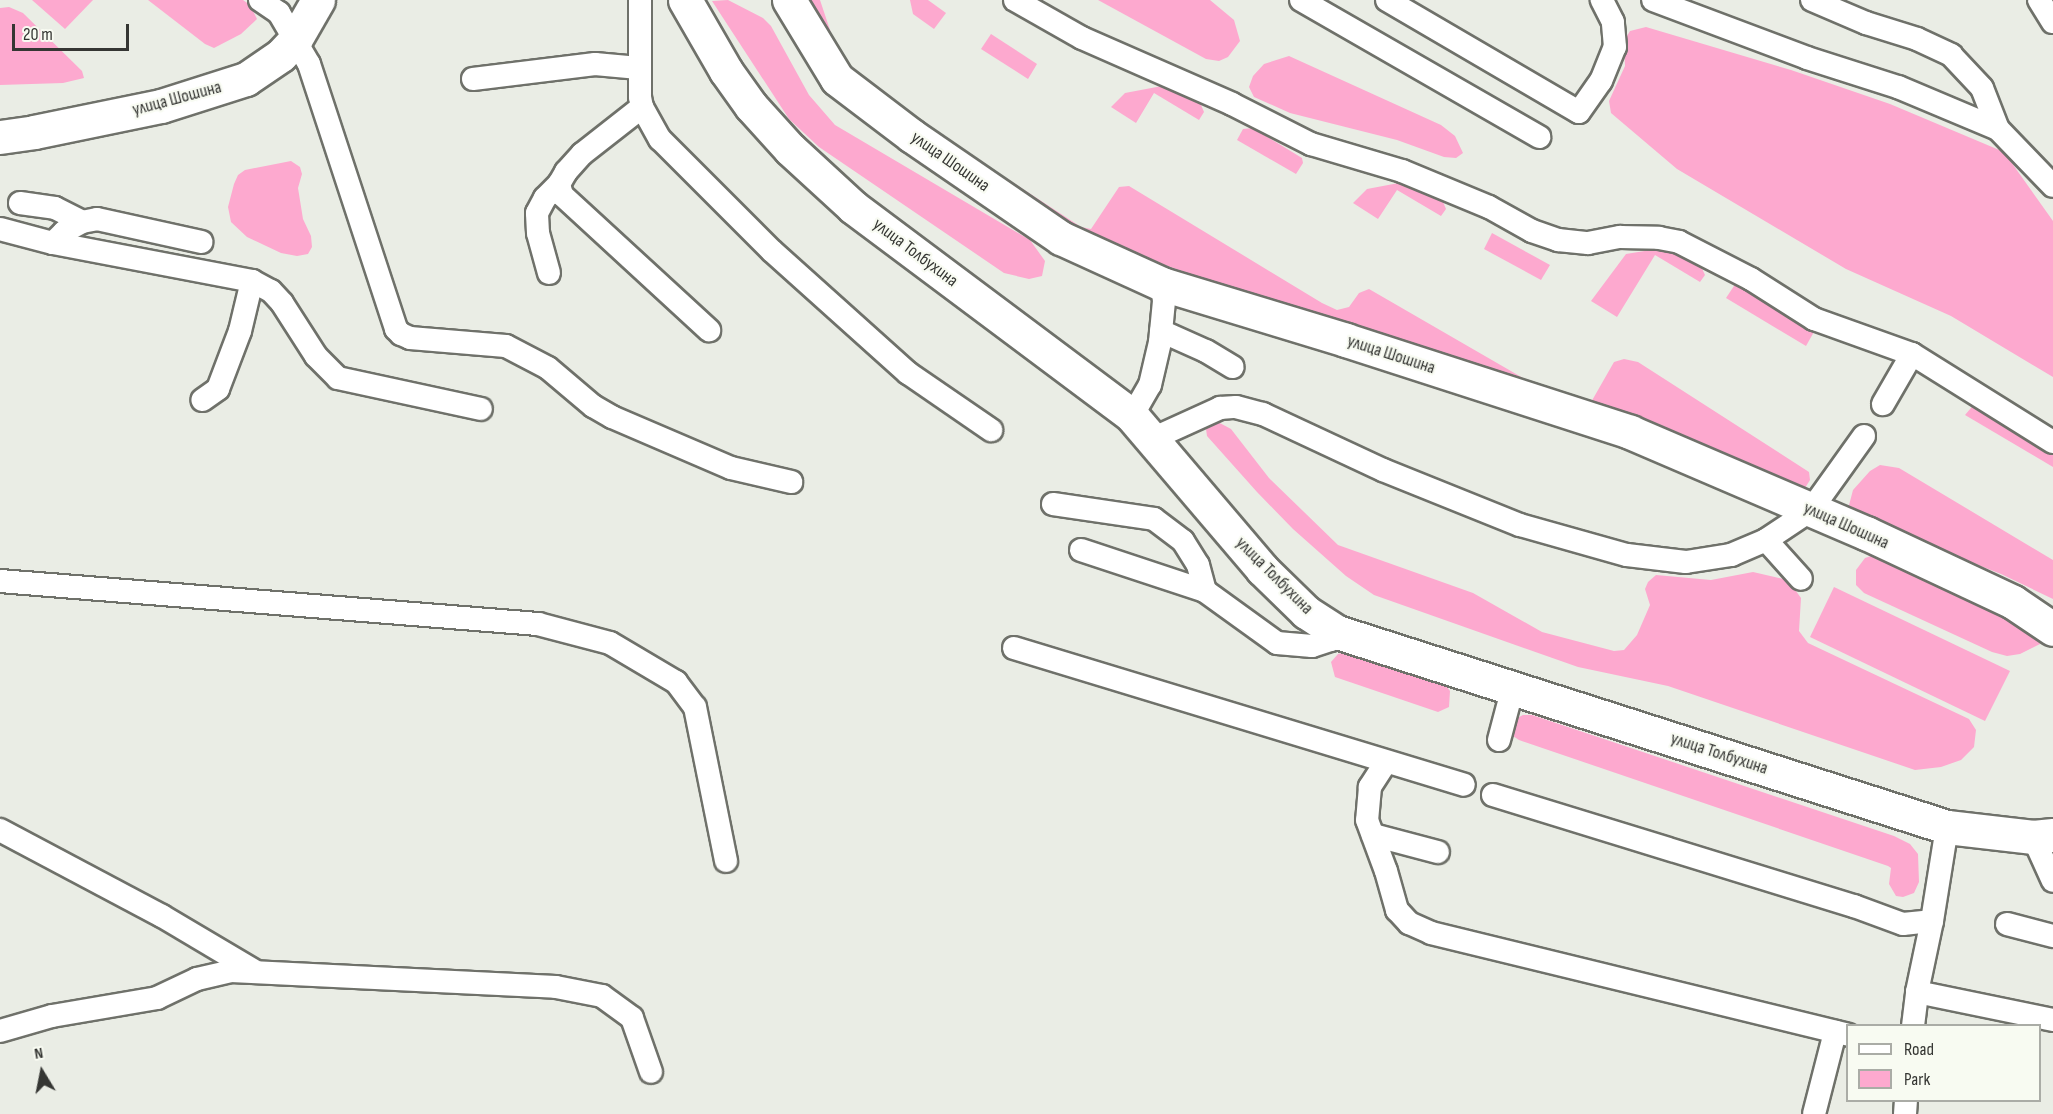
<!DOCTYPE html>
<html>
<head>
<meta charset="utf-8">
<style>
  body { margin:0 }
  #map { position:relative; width:2053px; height:1114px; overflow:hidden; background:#eaede5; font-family:"Sofia Sans Condensed",sans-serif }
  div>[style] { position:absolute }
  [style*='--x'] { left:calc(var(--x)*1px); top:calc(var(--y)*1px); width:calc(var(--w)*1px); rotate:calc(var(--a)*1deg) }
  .green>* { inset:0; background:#fda9cf }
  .roads { filter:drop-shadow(2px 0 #6f716a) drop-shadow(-2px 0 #6f716a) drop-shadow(0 2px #6f716a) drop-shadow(0 -2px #6f716a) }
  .lane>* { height:22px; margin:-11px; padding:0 11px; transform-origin:11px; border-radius:11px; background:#fff }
  .street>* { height:33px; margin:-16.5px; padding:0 16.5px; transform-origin:16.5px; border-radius:16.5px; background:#fff }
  span { translate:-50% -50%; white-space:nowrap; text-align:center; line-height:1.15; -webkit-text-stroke:4.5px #f8fbf2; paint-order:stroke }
  .street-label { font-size:18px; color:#353633 }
  .legend { position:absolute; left:1846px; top:1024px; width:195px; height:78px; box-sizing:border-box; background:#f8fbf2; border:2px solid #aaaca6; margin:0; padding:8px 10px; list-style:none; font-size:18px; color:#353633 }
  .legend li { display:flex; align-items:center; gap:12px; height:30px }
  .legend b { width:30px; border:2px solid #aaaca6 }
  .north { position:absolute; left:12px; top:1042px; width:60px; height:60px; -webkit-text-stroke:4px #f8fbf2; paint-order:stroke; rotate:350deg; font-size:16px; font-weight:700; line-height:24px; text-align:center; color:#353633 }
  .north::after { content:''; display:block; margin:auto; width:21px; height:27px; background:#353633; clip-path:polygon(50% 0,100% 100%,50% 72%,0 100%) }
  .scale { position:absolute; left:12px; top:24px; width:117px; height:27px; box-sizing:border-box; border:3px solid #353633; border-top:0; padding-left:8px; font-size:18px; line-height:21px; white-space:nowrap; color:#353633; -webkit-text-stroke:4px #f8fbf2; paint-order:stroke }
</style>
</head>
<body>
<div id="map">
  <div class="green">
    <i style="clip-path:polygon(32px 0,93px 0,65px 29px)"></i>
    <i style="clip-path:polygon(148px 0,243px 0,250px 5px,257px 19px,241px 34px,214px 48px,205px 44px)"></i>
    <i style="clip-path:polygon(728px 0,763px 18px,771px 26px,809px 95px,835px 125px,1030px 240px,1045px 261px,1042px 276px,1029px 279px,1004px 273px,819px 147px,789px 119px,712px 1px)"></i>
    <i style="clip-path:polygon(798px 0,820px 0,844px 72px,1081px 227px,1091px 229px,1119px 187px,1129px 186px,1322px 303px,1337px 310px,1349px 307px,1359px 293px,1369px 289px,1566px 403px,1590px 404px,1614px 362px,1624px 359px,1638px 362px,1809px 472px,1810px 480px,1800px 496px,1328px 321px,1068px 232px,840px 75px)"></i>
    <i style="clip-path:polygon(910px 0,928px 0,946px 13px,934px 29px,913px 14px)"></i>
    <i style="clip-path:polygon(1098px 0,1210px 0,1234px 20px,1240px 41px,1228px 57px,1219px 61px,1206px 59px)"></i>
    <i style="clip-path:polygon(9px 7px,23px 13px,82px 71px,84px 78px,63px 83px,0 85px,0 8px)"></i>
    <i style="clip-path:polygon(1646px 27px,1791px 70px,1890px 104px,2004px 152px,2053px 221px,2053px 377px,1951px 316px,1846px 269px,1677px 169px,1611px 113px,1609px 101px,1625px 66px,1624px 41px,1630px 31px)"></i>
    <i style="clip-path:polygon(991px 34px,1037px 64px,1028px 79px,981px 49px)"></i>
    <i style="clip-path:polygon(1289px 56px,1441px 125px,1455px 136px,1463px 153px,1456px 158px,1444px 157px,1397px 140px,1290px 113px,1254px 97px,1249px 87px,1253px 76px,1264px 64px)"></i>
    <i style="clip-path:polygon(1162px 86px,1187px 92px,1199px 100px,1204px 112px,1199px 120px,1154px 93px,1136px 123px,1111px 107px,1125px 93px)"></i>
    <i style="clip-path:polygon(1253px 128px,1302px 158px,1303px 163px,1296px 174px,1237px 140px,1243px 129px)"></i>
    <i style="clip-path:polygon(291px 161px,300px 167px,302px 174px,298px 188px,303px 219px,311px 236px,312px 247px,308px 254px,297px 256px,281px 253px,247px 237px,231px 222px,228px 207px,234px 184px,238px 175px,245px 170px)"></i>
    <i style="clip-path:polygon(1404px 182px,1441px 197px,1446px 209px,1441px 216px,1397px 190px,1378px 219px,1353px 203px,1367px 189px)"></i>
    <i style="clip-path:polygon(1492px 233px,1550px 265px,1541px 280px,1484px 249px)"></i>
    <i style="clip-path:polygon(1663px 248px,1699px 262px,1705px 275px,1700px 282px,1655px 255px,1617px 317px,1591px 301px,1626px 254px)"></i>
    <i style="clip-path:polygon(1736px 283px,1815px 330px,1806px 346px,1726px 298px)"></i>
    <i style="clip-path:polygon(1976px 402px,2053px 447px,2053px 467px,1965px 415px)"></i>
    <i style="clip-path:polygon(1216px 421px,1231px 429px,1269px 478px,1338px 545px,1473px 593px,1542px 632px,1614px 651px,1624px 650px,1637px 635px,1650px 605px,1645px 589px,1648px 582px,1656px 575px,1711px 580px,1753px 572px,1788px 580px,1801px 598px,1799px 631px,1808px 643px,1969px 719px,1976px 730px,1974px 747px,1961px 760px,1941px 767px,1915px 770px,1668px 686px,1578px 667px,1374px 595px,1346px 576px,1293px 529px,1257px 492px,1207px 436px,1206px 429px)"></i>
    <i style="clip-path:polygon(1880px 465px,1899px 468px,2053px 560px,2053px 599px,2001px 574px,1854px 516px,1848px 509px,1853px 490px,1870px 471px)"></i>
    <i style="clip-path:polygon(1874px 555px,1937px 582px,2037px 633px,2044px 639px,2040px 644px,2020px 654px,2007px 656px,1992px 652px,1864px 593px,1856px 585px,1856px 570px,1865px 558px)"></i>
    <i style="clip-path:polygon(1834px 587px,2010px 671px,1985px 721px,1810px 637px)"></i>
    <i style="clip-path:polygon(1345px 652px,1444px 683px,1450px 691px,1449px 707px,1438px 712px,1335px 677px,1331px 662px,1338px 654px)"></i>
    <i style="clip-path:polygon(1523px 715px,1532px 715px,1894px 836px,1910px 844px,1918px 854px,1919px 882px,1914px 893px,1903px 897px,1896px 896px,1889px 884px,1891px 868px,1888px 866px,1519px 740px,1513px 736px,1512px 729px,1517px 718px)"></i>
  </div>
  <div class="roads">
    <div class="lane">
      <i style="--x:260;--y:0;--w:23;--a:34"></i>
      <i style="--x:279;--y:13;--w:59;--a:59.5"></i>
      <i style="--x:309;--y:64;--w:279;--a:71.8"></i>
      <i style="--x:396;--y:329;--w:7;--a:45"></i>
      <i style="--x:401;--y:334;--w:10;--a:24"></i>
      <i style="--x:410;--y:338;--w:96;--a:4.8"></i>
      <i style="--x:506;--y:346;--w:47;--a:27.6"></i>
      <i style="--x:548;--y:368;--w:59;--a:40.2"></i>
      <i style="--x:593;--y:406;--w:22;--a:30"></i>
      <i style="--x:612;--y:417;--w:129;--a:23.2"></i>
      <i style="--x:731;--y:468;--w:62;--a:13.1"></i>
      <i style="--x:640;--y:0;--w:97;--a:90"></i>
      <i style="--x:640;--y:97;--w:10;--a:79"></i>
      <i style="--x:642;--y:107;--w:37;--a:61"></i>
      <i style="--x:660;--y:139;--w:158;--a:45"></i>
      <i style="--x:772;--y:251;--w:183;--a:41.9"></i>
      <i style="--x:908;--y:373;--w:101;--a:34.5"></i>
      <i style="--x:1015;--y:0;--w:77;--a:29.6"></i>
      <i style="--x:1082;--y:38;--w:164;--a:23.7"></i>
      <i style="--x:1232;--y:104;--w:89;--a:26.9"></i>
      <i style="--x:1311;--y:144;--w:95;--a:16.5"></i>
      <i style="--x:1402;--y:171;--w:94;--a:22.5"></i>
      <i style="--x:1489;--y:207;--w:49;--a:29.2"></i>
      <i style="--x:1532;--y:231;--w:28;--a:19"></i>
      <i style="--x:1558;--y:240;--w:30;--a:6"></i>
      <i style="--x:1588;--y:243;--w:33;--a:-11"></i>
      <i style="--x:1620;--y:237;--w:39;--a:1"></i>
      <i style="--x:1659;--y:238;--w:20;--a:11"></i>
      <i style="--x:1679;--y:242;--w:81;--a:27.2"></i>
      <i style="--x:1751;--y:279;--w:75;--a:32.4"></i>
      <i style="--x:1814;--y:319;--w:104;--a:19.7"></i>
      <i style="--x:1912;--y:354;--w:58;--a:120.1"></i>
      <i style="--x:1301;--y:0;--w:275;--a:29.9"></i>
      <i style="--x:1387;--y:0;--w:222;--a:30.3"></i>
      <i style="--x:1579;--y:112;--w:38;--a:-55"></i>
      <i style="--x:1601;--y:81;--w:37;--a:-68"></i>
      <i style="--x:1615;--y:47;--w:25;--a:-95"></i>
      <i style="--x:1613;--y:22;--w:25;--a:-117"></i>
      <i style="--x:1653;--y:0;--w:165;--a:20.6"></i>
      <i style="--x:1807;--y:58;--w:96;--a:17.7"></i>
      <i style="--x:1898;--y:87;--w:108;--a:22.8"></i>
      <i style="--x:1998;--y:129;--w:79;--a:46"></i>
      <i style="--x:1812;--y:0;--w:59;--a:23.1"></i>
      <i style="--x:1866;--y:23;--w:53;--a:17.4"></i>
      <i style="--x:1917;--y:39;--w:38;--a:25"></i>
      <i style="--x:1951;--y:55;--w:45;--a:46.8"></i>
      <i style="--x:1982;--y:88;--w:44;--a:68.7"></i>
      <i style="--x:2039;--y:0;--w:26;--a:58"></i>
      <i style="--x:473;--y:79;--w:123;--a:-7"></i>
      <i style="--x:595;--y:64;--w:44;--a:5.2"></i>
      <i style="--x:642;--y:107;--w:76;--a:141.9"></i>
      <i style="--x:582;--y:154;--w:24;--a:132"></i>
      <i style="--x:566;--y:172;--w:14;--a:120"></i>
      <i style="--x:559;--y:184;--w:11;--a:75"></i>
      <i style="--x:562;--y:195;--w:200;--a:42.6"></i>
      <i style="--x:20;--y:203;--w:35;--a:8"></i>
      <i style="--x:55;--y:208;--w:30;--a:27"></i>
      <i style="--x:0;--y:229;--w:55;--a:14.8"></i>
      <i style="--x:53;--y:243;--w:203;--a:10.8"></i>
      <i style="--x:252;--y:281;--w:51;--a:103.5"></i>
      <i style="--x:240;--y:331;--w:62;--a:110.8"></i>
      <i style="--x:218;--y:389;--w:19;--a:145"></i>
      <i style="--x:53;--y:243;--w:16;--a:-45"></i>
      <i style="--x:64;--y:232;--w:21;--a:-29"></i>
      <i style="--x:82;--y:222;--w:15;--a:-11"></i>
      <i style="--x:97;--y:219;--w:107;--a:12.4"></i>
      <i style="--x:549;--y:273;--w:41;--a:-105.4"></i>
      <i style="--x:538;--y:233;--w:20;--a:-93"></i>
      <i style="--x:537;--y:213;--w:17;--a:-62"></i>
      <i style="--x:545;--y:198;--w:20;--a:-45"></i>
      <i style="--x:252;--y:281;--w:21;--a:28"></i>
      <i style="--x:271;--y:291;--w:16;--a:47"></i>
      <i style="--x:282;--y:303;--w:63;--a:57.3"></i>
      <i style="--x:316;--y:356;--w:31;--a:45"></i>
      <i style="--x:338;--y:378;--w:146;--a:12.2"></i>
      <i style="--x:1161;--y:331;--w:49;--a:24"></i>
      <i style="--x:1206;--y:351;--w:31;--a:31"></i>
      <i style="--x:1912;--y:354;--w:166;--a:32"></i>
      <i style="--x:1132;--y:416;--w:36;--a:-60"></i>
      <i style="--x:1150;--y:385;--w:44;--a:-76.9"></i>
      <i style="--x:1160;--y:342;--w:41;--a:-84.4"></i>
      <i style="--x:1164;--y:301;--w:17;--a:-97"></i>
      <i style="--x:1152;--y:439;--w:75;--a:-24.5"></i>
      <i style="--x:1220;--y:408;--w:16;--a:-4"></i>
      <i style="--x:1236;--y:407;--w:28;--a:15"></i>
      <i style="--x:1263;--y:414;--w:132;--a:25"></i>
      <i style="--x:1383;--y:470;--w:148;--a:21.9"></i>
      <i style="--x:1520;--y:525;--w:111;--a:15.7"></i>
      <i style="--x:1627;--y:555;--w:59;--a:6.8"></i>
      <i style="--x:1686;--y:562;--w:46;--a:-8.8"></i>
      <i style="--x:1731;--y:555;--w:38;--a:-23"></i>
      <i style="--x:1766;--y:540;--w:54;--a:-33.7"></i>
      <i style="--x:1811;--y:510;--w:91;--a:-54.4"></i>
      <i style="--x:1053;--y:504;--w:102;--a:8.4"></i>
      <i style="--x:1154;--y:519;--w:36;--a:37"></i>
      <i style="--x:1183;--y:541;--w:28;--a:58"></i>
      <i style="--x:1198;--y:565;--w:27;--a:75"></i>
      <i style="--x:1766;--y:540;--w:52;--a:48.1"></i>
      <i style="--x:1081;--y:550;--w:131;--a:18.3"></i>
      <i style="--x:1205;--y:591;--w:89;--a:35.8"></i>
      <i style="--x:1277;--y:643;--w:35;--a:5"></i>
      <i style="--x:1312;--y:646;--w:20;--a:-18"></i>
      <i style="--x:1331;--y:640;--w:10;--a:-53"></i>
      <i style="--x:0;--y:581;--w:540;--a:4.57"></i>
      <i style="--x:538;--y:624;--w:74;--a:14.8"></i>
      <i style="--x:610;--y:643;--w:77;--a:30.6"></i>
      <i style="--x:676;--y:682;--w:31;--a:53"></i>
      <i style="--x:695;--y:707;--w:157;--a:78.6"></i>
      <i style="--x:1014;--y:648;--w:470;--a:16.9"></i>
      <i style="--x:1499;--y:740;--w:55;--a:-75.2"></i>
      <i style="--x:1386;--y:762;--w:30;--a:123"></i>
      <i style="--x:1370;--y:787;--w:33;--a:95"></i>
      <i style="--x:1367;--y:820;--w:54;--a:69.6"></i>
      <i style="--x:1386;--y:871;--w:41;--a:74.2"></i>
      <i style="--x:1397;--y:910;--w:18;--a:47"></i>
      <i style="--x:1409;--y:923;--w:24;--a:24"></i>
      <i style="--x:1431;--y:933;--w:429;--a:13.7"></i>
      <i style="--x:1493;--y:795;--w:378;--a:17.1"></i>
      <i style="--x:1854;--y:906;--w:52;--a:20.2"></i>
      <i style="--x:1903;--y:924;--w:29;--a:-6"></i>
      <i style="--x:0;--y:830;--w:183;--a:28"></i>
      <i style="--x:162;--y:916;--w:106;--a:30.7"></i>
      <i style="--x:1373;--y:835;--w:67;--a:14.7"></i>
      <i style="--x:2033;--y:837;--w:48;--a:65.6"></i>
      <i style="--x:2007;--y:924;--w:48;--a:14.6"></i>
      <i style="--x:1917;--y:992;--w:139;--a:11.6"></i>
      <i style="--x:1913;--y:1026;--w:34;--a:-83"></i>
      <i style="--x:1917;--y:992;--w:73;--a:-78.1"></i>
      <i style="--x:1932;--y:921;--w:95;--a:-80.9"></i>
      <i style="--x:0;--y:1031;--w:54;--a:-16.1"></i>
      <i style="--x:52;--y:1016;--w:107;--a:-9.7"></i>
      <i style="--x:157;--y:998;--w:44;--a:-25.4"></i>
      <i style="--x:197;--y:979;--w:35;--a:-13"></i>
      <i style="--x:231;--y:971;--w:325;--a:2.8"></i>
      <i style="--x:556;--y:987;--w:47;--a:11.1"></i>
      <i style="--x:602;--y:996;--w:37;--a:36"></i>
      <i style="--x:632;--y:1018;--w:57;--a:70.6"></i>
      <i style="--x:1814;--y:1114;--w:85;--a:-75.6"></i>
      <i style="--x:1905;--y:1114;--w:14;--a:-86"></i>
    </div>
    <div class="street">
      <i style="--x:685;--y:0;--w:82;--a:60"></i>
      <i style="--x:726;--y:71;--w:43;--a:54.5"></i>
      <i style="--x:751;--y:106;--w:58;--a:47.8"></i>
      <i style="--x:790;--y:149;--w:86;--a:42.6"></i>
      <i style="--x:853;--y:207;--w:349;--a:36.8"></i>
      <i style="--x:1132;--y:416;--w:201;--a:49.6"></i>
      <i style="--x:1262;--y:569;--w:62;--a:44.3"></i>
      <i style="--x:1306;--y:612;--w:37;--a:33"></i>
      <i style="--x:1337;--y:632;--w:640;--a:17.73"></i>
      <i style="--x:1947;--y:827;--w:87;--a:6.6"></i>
      <i style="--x:2033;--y:837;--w:20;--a:-6"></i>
      <i style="--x:789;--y:0;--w:92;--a:58.7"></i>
      <i style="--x:837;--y:79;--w:94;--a:37.2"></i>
      <i style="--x:912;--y:136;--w:181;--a:34.4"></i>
      <i style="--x:1061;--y:238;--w:111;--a:24.5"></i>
      <i style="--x:1162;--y:284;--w:192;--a:16.9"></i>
      <i style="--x:1346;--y:340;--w:299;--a:17.9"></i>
      <i style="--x:1630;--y:432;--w:257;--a:23.2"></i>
      <i style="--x:1866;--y:533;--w:162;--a:25.1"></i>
      <i style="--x:2013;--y:602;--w:48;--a:34"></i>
      <i style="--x:0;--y:137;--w:34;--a:-8"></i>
      <i style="--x:34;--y:132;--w:130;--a:-11.6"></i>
      <i style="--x:161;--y:106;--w:89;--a:-17.6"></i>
      <i style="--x:246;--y:79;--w:42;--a:-34.4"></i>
      <i style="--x:281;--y:55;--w:21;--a:-47"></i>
      <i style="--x:295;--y:40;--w:46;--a:-60.1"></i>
    </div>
  </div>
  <div class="street-label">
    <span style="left:177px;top:99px;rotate:-15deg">улица Шошина</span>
    <span style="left:950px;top:162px;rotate:35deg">улица Шошина</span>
    <span style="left:915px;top:253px;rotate:37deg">улица Толбухина</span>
    <span style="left:1391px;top:355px;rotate:18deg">улица Шошина</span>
    <span style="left:1846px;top:526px;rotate:24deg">улица Шошина</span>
    <span style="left:1274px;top:576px;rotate:45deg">улица Толбухина</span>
    <span style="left:1719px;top:754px;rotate:18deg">улица Толбухина</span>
  </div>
  <ul class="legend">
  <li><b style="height:8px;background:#fff"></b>Road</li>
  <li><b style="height:16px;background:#fda9cf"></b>Park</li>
  </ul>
  <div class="north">N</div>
  <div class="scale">20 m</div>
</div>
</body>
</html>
